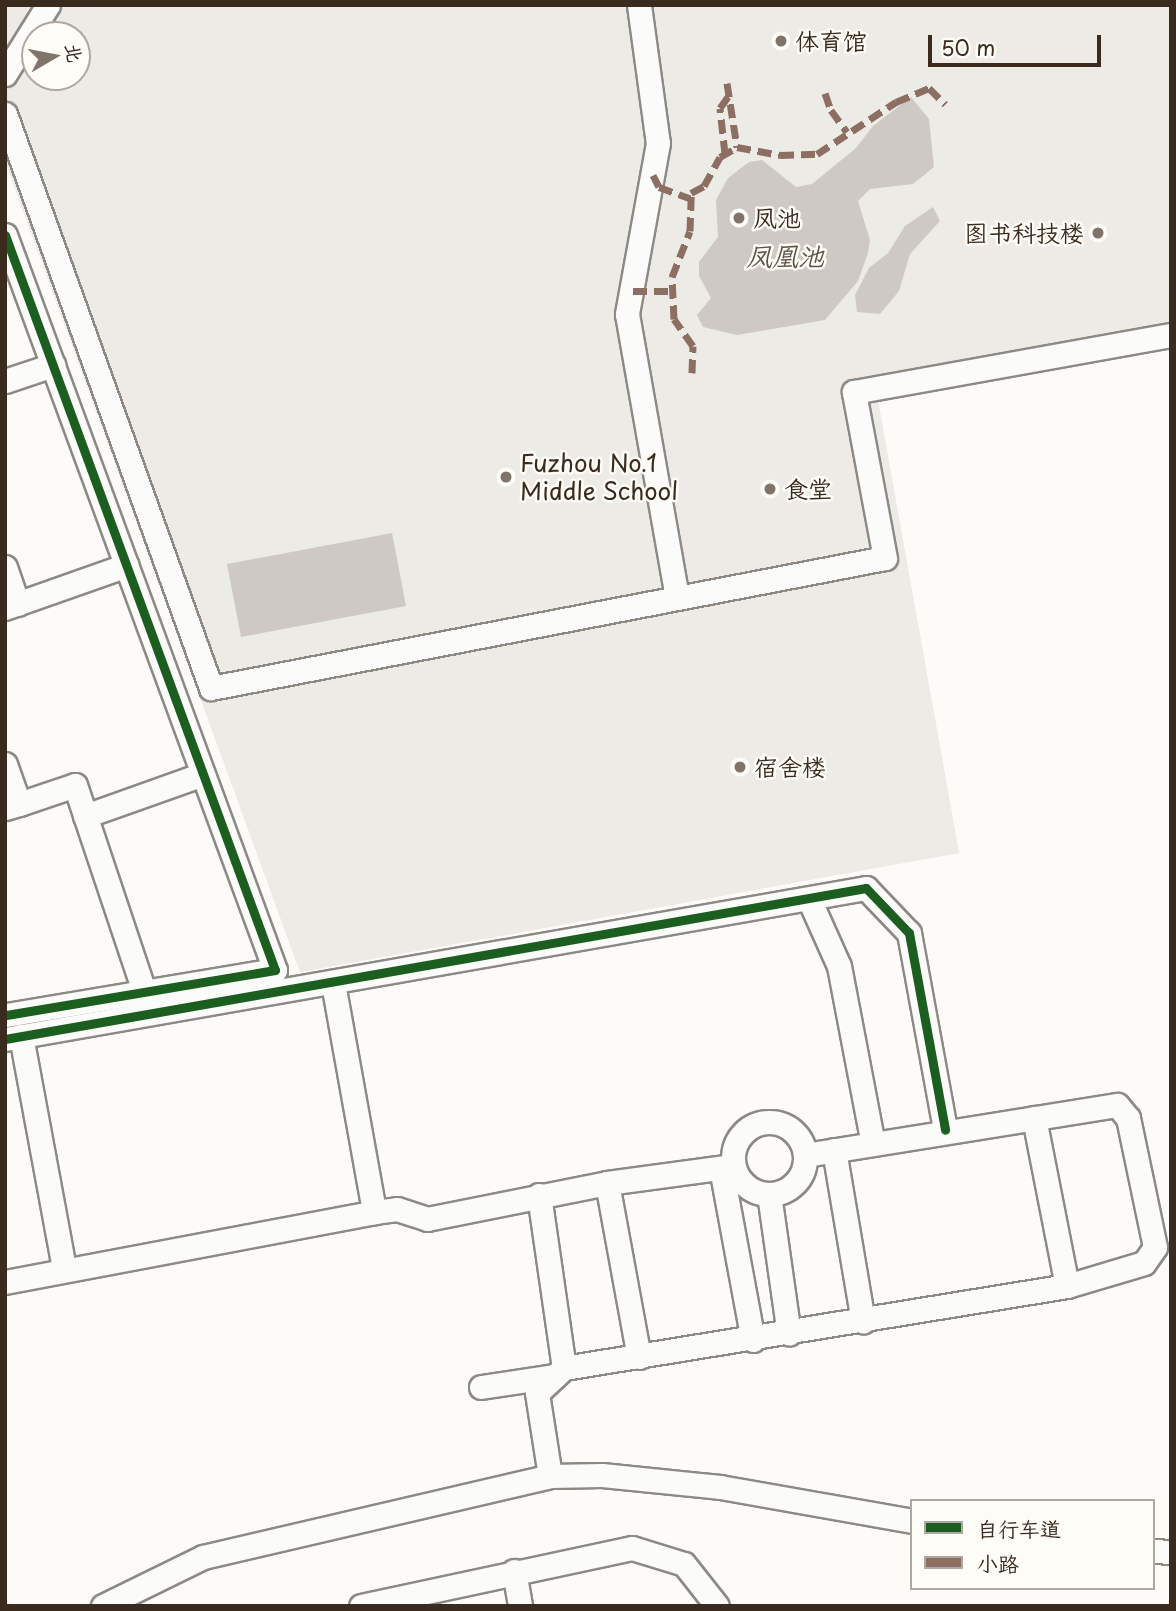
<!DOCTYPE html>
<html>
<head>
<meta charset="utf-8">
<style>
  body { margin:0 }
  #map { position:relative; width:1176px; height:1611px; overflow:hidden; background:#fcfbf8; font-family:"Playpen Sans","LXGW WenKai TC",sans-serif }
  div>[style] { position:absolute }
  [style*='--x'] { left:calc(var(--x)*1px); top:calc(var(--y)*1px); width:calc(var(--w)*1px); rotate:calc(var(--a)*1deg) }
  .built>* { inset:0; background:#eeebe7 }
  .green>* { inset:0; background:#edebe6 }
  .water>* { inset:0; background:#cec9c4 }
  .roads { filter:drop-shadow(2px 0 #8d8985) drop-shadow(-2px 0 #8d8985) drop-shadow(0 2px #8d8985) drop-shadow(0 -2px #8d8985) }
  .minor>* { height:23px; margin:-11.5px; padding:0 11.5px; transform-origin:11.5px; border-radius:11.5px; background:#fbfbf9 }
  .minor>.ring { margin:-11.5px; padding:0; box-sizing:content-box; background:none; border:23px solid #fbfbf9; border-radius:50% }
  .quiet>* { height:7px; margin-top:-3.5px; transform-origin:0; background:repeating-linear-gradient(90deg,#8d6e63 0 14px,transparent 0 21px) }
  .cycleway>* { height:9px; margin:-4.5px; padding:0 4.5px; transform-origin:4.5px; border-radius:4.5px; background:#1b5e20 }
  .dots>* { width:19px; height:19px; translate:-50% -50%; box-sizing:border-box; border:4px solid #fdfcf7; border-radius:50% }
  span { translate:-50% -50%; white-space:nowrap; text-align:center; line-height:1.15; -webkit-text-stroke:5px #fdfcf7; paint-order:stroke }
  .poi-label { font-size:24px; color:#3b2a1e }
  .left { translate:0 -50%; text-align:left }
  .right { translate:-100% -50%; text-align:right }
  .water-label { font-size:26px; color:#615349; font-style:italic }
  .frame { position:absolute; inset:0; border:7px solid #3b2a1e; pointer-events:none }
  .legend { position:absolute; left:910px; top:1499px; width:245px; height:91px; box-sizing:border-box; background:#fdfcf7; border:2px solid #afa8a0; margin:0; padding:9px 12px; list-style:none; font-size:21px; color:#3b2a1e }
  .legend li { display:flex; align-items:center; gap:14px; height:35px }
  .legend b { width:35px; border:2px solid #afa8a0 }
  .north { position:absolute; left:21px; top:21px; width:70px; height:70px; box-sizing:border-box; background:#fdfcf7; border:2px solid #afa8a0; border-radius:50%; rotate:80deg; font-size:19px; font-weight:700; line-height:28px; text-align:center; color:#3b2a1e }
  .north::after { content:''; display:block; margin:auto; width:24px; height:32px; background:#7f736a; clip-path:polygon(50% 0,100% 100%,50% 72%,0 100%) }
  .scale { position:absolute; left:928px; top:35px; width:173px; height:32px; box-sizing:border-box; border:4px solid #3b2a1e; border-top:0; padding-left:9px; font-size:21px; line-height:24px; white-space:nowrap; color:#3b2a1e; -webkit-text-stroke:5px #fdfcf7; paint-order:stroke }
</style>
</head>
<body>
<div id="map">
  <div class="built">
    <i style="clip-path:polygon(evenodd,5px 5px,1171px 5px,1171px 349px,878px 401px,959px 853px,300px 972px,5px 161px,5px 5px,35px 35px,77px 35px,77px 77px,35px 77px,35px 35px)"></i>
  </div>
  <div class="green">
    <i style="clip-path:polygon(evenodd,5px 5px,84px 5px,86px 14px,79px 16px,89px 62px,130px 44px,129px 23px,224px 5px,639px 5px,646px 59px,710px 86px,777px 103px,843px 101px,901px 65px,937px 66px,961px 73px,971px 130px,954px 133px,967px 217px,945px 223px,911px 258px,905px 289px,910px 317px,989px 303px,992px 323px,904px 339px,869px 368px,824px 377px,818px 343px,766px 352px,770px 377px,743px 382px,712px 372px,679px 379px,661px 412px,665px 439px,674px 449px,652px 454px,677px 598px,701px 593px,706px 621px,406px 679px,406px 686px,288px 708px,285px 700px,231px 720px,314px 944px,328px 939px,332px 950px,381px 931px,376px 918px,366px 921px,293px 720px,408px 700px,411px 714px,422px 714px,457px 920px,471px 917px,474px 931px,530px 923px,528px 909px,506px 912px,467px 710px,456px 712px,453px 687px,534px 671px,537px 692px,548px 691px,586px 898px,600px 896px,602px 906px,661px 895px,659px 882px,639px 885px,599px 684px,586px 686px,582px 662px,683px 643px,688px 680px,698px 679px,731px 871px,744px 869px,746px 881px,806px 871px,804px 854px,782px 858px,747px 651px,738px 652px,734px 631px,817px 616px,822px 647px,828px 646px,860px 842px,879px 839px,882px 853px,923px 847px,918px 815px,908px 815px,878px 628px,870px 628px,864px 592px,722px 618px,717px 590px,813px 571px,809px 547px,881px 535px,855px 400px,829px 406px,826px 390px,874px 381px,910px 351px,994px 335px,996px 344px,1029px 338px,1028px 330px,1171px 308px,1171px 348px,878px 401px,959px 853px,300px 972px,5px 161px,5px 5px,503px 21px,554px 42px,577px 66px,600px 111px,601px 165px,589px 202px,570px 228px,545px 246px,503px 21px,5px 5px,35px 35px,77px 35px,77px 77px,35px 77px,35px 35px,5px 5px,134px 79px,179px 319px,121px 287px,96px 260px,79px 228px,75px 189px,77px 151px,107px 102px,134px 79px,5px 5px,911px 97px,929px 119px,930px 141px,913px 184px,870px 189px,858px 201px,864px 217px,858px 281px,825px 320px,762px 332px,697px 315px,711px 298px,719px 215px,762px 161px,796px 187px,812px 184px,856px 148px,873px 126px,911px 97px,5px 5px,609px 317px,654px 571px,440px 611px,417px 488px,156px 532px,103px 385px,174px 370px,178px 396px,609px 317px,5px 5px,215px 548px,233px 646px,202px 651px,184px 554px,215px 548px)"></i>
    <i style="clip-path:polygon(970px 5px,1002px 5px,1004px 16px,974px 22px)"></i>
    <i style="clip-path:polygon(1171px 36px,1171px 81px,1125px 89px,1118px 46px)"></i>
    <i style="clip-path:polygon(1024px 63px,1032px 107px,977px 116px,969px 73px)"></i>
    <i style="clip-path:polygon(122px 106px,138px 192px,111px 193px,87px 185px)"></i>
    <i style="clip-path:polygon(1166px 118px,1171px 148px,1171px 293px,1117px 300px,1112px 272px,1142px 267px,1117px 126px)"></i>
    <i style="clip-path:polygon(1045px 140px,1067px 278px,1097px 274px,1102px 303px,1025px 316px,997px 148px)"></i>
    <i style="clip-path:polygon(143px 213px,158px 282px,106px 233px,121px 220px)"></i>
    <i style="clip-path:polygon(601px 332px,609px 384px,516px 401px,507px 349px)"></i>
    <i style="clip-path:polygon(493px 351px,502px 402px,412px 419px,403px 367px)"></i>
    <i style="clip-path:polygon(376px 374px,382px 405px,312px 419px,306px 388px)"></i>
    <i style="clip-path:polygon(293px 393px,299px 424px,237px 435px,231px 404px)"></i>
    <i style="clip-path:polygon(611px 395px,620px 446px,528px 463px,519px 412px)"></i>
    <i style="clip-path:polygon(214px 409px,220px 441px,162px 452px,156px 420px)"></i>
    <i style="clip-path:polygon(504px 414px,514px 467px,424px 482px,415px 430px)"></i>
    <i style="clip-path:polygon(388px 449px,394px 479px,336px 489px,329px 460px)"></i>
    <i style="clip-path:polygon(294px 455px,300px 490px,226px 504px,219px 469px)"></i>
    <i style="clip-path:polygon(622px 455px,632px 507px,540px 525px,529px 472px)"></i>
    <i style="clip-path:polygon(516px 475px,526px 527px,436px 544px,427px 492px)"></i>
    <i style="clip-path:polygon(633px 515px,643px 567px,551px 585px,541px 532px)"></i>
    <i style="clip-path:polygon(528px 534px,538px 586px,447px 603px,437px 552px)"></i>
  </div>
  <div class="water">
    <i style="clip-path:polygon(911px 97px,929px 119px,934px 167px,913px 184px,870px 189px,858px 201px,870px 240px,868px 253px,858px 281px,825px 320px,737px 335px,703px 327px,697px 315px,711px 298px,699px 276px,699px 262px,718px 237px,716px 200px,728px 178px,749px 162px,762px 160px,796px 187px,812px 184px,856px 148px,873px 126px)"></i>
    <i style="clip-path:polygon(933px 207px,940px 221px,910px 254px,899px 291px,880px 314px,857px 312px,855px 295px,869px 268px,888px 253px,905px 226px)"></i>
    <i style="clip-path:polygon(392px 533px,406px 606px,241px 637px,227px 564px)"></i>
  </div>
  <div class="roads">
    <div class="minor">
      <i style="--x:639;--y:5;--w:139;--a:82.2"></i>
      <i style="--x:658;--y:143;--w:174;--a:100.3"></i>
      <i style="--x:627;--y:314;--w:288;--a:80"></i>
      <i style="--x:5;--y:74;--w:81;--a:-58.1"></i>
      <i style="--x:5;--y:114;--w:610;--a:70.26"></i>
      <i style="--x:211;--y:688;--w:686;--a:-10.92"></i>
      <i style="--x:885;--y:558;--w:169;--a:-100.6"></i>
      <i style="--x:854;--y:392;--w:322;--a:-10.2"></i>
      <i style="--x:5;--y:235;--w:783;--a:69.83"></i>
      <i style="--x:275;--y:970;--w:274;--a:170.5"></i>
      <i style="--x:5;--y:381;--w:51;--a:-18.4"></i>
      <i style="--x:5;--y:567;--w:39;--a:71"></i>
      <i style="--x:5;--y:608;--w:129;--a:-19.4"></i>
      <i style="--x:5;--y:764;--w:42;--a:70.7"></i>
      <i style="--x:19;--y:804;--w:14;--a:163"></i>
      <i style="--x:19;--y:804;--w:59;--a:-18.7"></i>
      <i style="--x:75;--y:785;--w:220;--a:71.5"></i>
      <i style="--x:85;--y:816;--w:125;--a:-19.6"></i>
      <i style="--x:809;--y:899;--w:73;--a:65.9"></i>
      <i style="--x:839;--y:966;--w:181;--a:79.2"></i>
      <i style="--x:333;--y:983;--w:233;--a:79.8"></i>
      <i style="--x:21;--y:1036;--w:237;--a:79.5"></i>
      <i style="--x:5;--y:1039;--w:874;--a:-9.95"></i>
      <i style="--x:866;--y:888;--w:62;--a:46.3"></i>
      <i style="--x:909;--y:933;--w:200;--a:79.6"></i>
      <i style="--x:1034;--y:1118;--w:171;--a:78.9"></i>
      <i class="ring" style="left:733px;top:1122px;width:49px;height:49px"></i>
      <i style="--x:834;--y:1150;--w:174;--a:80.4"></i>
      <i style="--x:721;--y:1168;--w:175;--a:79.5"></i>
      <i style="--x:607;--y:1183;--w:177;--a:79.6"></i>
      <i style="--x:769;--y:1194;--w:141;--a:81.9"></i>
      <i style="--x:539;--y:1195;--w:175;--a:81.8"></i>
      <i style="--x:5;--y:1282;--w:376;--a:-10.7"></i>
      <i style="--x:374;--y:1212;--w:23;--a:-7"></i>
      <i style="--x:397;--y:1209;--w:32;--a:18"></i>
      <i style="--x:427;--y:1219;--w:184;--a:-11.3"></i>
      <i style="--x:607;--y:1183;--w:127;--a:-7.7"></i>
      <i style="--x:481;--y:1387;--w:75;--a:-8.5"></i>
      <i style="--x:550;--y:1476;--w:84;--a:-98.9"></i>
      <i style="--x:537;--y:1393;--w:37;--a:-43"></i>
      <i style="--x:564;--y:1368;--w:510;--a:-9.26"></i>
      <i style="--x:1067;--y:1286;--w:80;--a:-16.6"></i>
      <i style="--x:1144;--y:1263;--w:19;--a:-55"></i>
      <i style="--x:1155;--y:1247;--w:132;--a:-101.8"></i>
      <i style="--x:1128;--y:1118;--w:17;--a:-130"></i>
      <i style="--x:1117;--y:1105;--w:316;--a:170.9"></i>
      <i style="--x:1153;--y:1551;--w:18;--a:3"></i>
      <i style="--x:514;--y:1571;--w:36;--a:80"></i>
      <i style="--x:103;--y:1606;--w:111;--a:-26.1"></i>
      <i style="--x:203;--y:1557;--w:356;--a:-13.1"></i>
      <i style="--x:550;--y:1476;--w:52;--a:-1.1"></i>
      <i style="--x:602;--y:1475;--w:119;--a:5.8"></i>
      <i style="--x:720;--y:1487;--w:195;--a:10"></i>
      <i style="--x:361;--y:1606;--w:277;--a:-12.1"></i>
      <i style="--x:632;--y:1548;--w:54;--a:17.1"></i>
      <i style="--x:684;--y:1564;--w:53;--a:51.8"></i>
    </div>
  </div>
  <div class="quiet">
    <i style="--x:727;--y:83;--w:65;--a:81.1"></i>
    <i style="--x:825;--y:93;--w:18;--a:71"></i>
    <i style="--x:831;--y:110;--w:27;--a:54"></i>
    <i style="--x:725;--y:154;--w:46;--a:-96.2"></i>
    <i style="--x:720;--y:108;--w:16;--a:-55"></i>
    <i style="--x:653;--y:175;--w:13;--a:63"></i>
    <i style="--x:659;--y:187;--w:33;--a:20"></i>
    <i style="--x:633;--y:291;--w:38;--a:0"></i>
    <i style="--x:692;--y:373;--w:27;--a:-88"></i>
    <i style="--x:693;--y:346;--w:33;--a:-125"></i>
    <i style="--x:674;--y:319;--w:42;--a:-92.7"></i>
    <i style="--x:672;--y:277;--w:49;--a:-68.6"></i>
    <i style="--x:690;--y:231;--w:38;--a:-88"></i>
    <i style="--x:691;--y:193;--w:15;--a:-28"></i>
    <i style="--x:704;--y:186;--w:33;--a:-61"></i>
    <i style="--x:720;--y:157;--w:20;--a:-30"></i>
    <i style="--x:737;--y:147;--w:44;--a:10.5"></i>
    <i style="--x:780;--y:155;--w:37;--a:-2"></i>
    <i style="--x:817;--y:154;--w:95;--a:-33.4"></i>
    <i style="--x:896;--y:102;--w:36;--a:-23"></i>
    <i style="--x:929;--y:88;--w:23;--a:45"></i>
  </div>
  <div class="cycleway">
    <i style="--x:5;--y:235;--w:783;--a:69.83"></i>
    <i style="--x:275;--y:970;--w:274;--a:170.5"></i>
    <i style="--x:5;--y:1039;--w:874;--a:-9.95"></i>
    <i style="--x:866;--y:888;--w:62;--a:46.3"></i>
    <i style="--x:909;--y:933;--w:200;--a:79.6"></i>
  </div>
  <div class="dots">
    <i style="left:781px;top:41px;background:#7f736a"></i>
    <i style="left:739px;top:218px;background:#7f736a"></i>
    <i style="left:1098px;top:233px;background:#7f736a"></i>
    <i style="left:506px;top:477px;background:#7f736a"></i>
    <i style="left:770px;top:489px;background:#7f736a"></i>
    <i style="left:740px;top:767px;background:#7f736a"></i>
  </div>
  <div class="poi-label">
    <span class="left" style="left:795px;top:41px">体育馆</span>
    <span class="left" style="left:753px;top:218px">凤池</span>
    <span class="right" style="left:1084px;top:233px">图书科技楼</span>
    <span class="left" style="left:520px;top:477px">Fuzhou No.1<br>Middle School</span>
    <span class="left" style="left:784px;top:489px">食堂</span>
    <span class="left" style="left:754px;top:767px">宿舍楼</span>
  </div>
  <div class="water-label">
    <span style="left:785px;top:256px">凤凰池</span>
  </div>
  <div class="frame"></div>
  <ul class="legend">
  <li><b style="height:9px;background:#1b5e20"></b>自行车道</li>
  <li><b style="height:9px;background:#8d6e63"></b>小路</li>
  </ul>
  <div class="north">北</div>
  <div class="scale">50 m</div>
</div>
</body>
</html>
